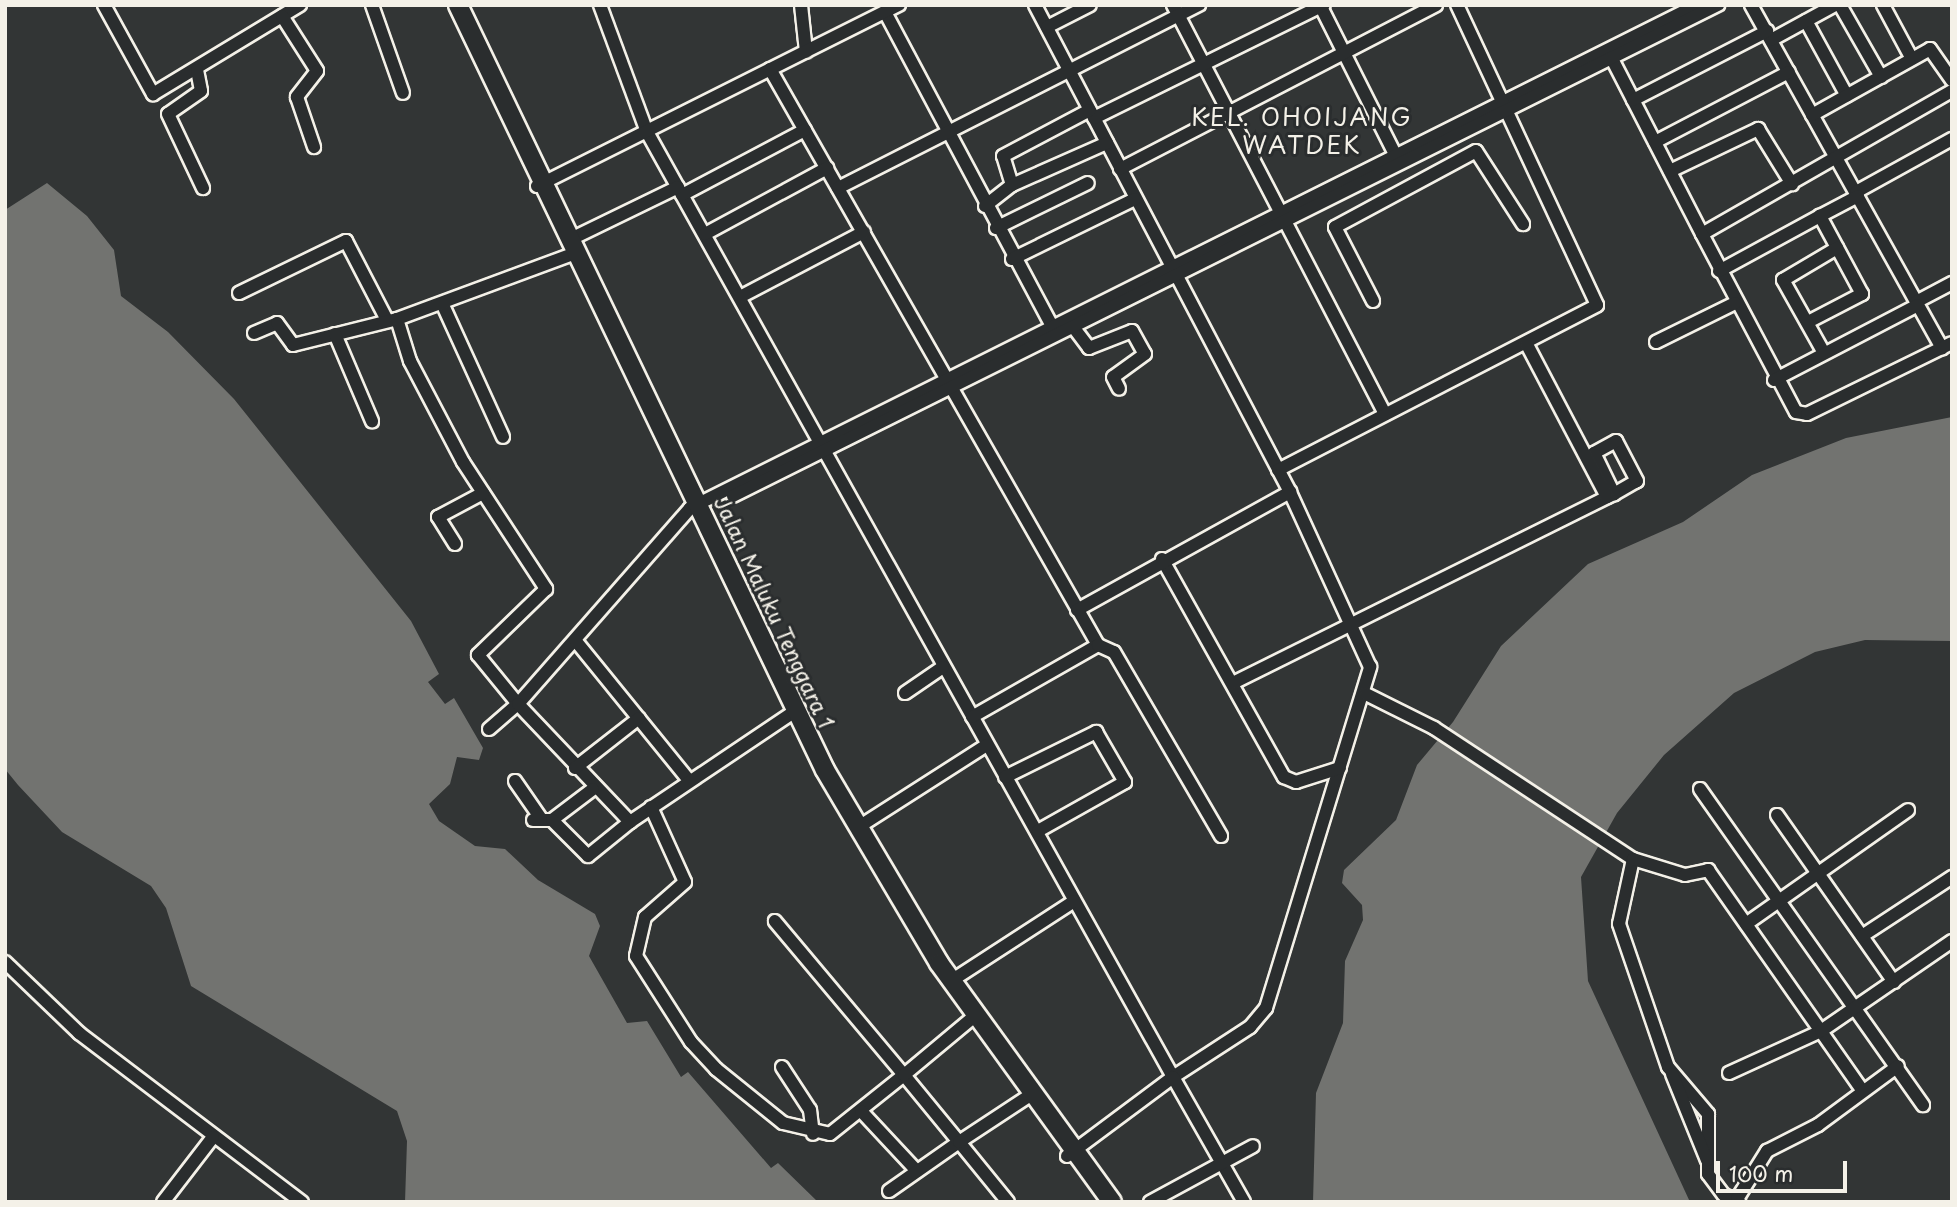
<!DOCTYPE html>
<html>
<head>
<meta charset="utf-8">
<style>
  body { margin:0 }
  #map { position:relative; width:1957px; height:1207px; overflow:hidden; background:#323535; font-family:"Playpen Sans",sans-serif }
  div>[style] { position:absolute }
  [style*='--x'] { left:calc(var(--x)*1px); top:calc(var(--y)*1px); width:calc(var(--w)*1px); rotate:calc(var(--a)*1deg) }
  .water>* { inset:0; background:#727370 }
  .roads { filter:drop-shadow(2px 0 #f4f1e8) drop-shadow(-2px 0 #f4f1e8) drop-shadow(0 2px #f4f1e8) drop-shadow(0 -2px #f4f1e8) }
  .minor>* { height:12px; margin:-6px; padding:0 6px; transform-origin:6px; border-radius:6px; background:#2a2d2e }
  .highway>* { height:18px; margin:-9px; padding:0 9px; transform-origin:9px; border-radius:9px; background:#2a2d2e }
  span { translate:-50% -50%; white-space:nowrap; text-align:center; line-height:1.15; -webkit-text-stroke:6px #2a2d2e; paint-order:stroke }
  .street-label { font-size:21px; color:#f4f1e8 }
  .quarter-label { font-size:24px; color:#f4f1e8; letter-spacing:2px }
  .frame { position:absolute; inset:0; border:7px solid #f4f1e8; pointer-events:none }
  .scale { position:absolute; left:1716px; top:1161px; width:131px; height:32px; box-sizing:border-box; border:4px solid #f4f1e8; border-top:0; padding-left:9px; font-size:21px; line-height:24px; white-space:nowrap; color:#f4f1e8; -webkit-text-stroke:5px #2a2d2e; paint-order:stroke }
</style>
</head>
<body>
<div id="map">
  <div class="water">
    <i style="clip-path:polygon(47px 183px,87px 216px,114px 250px,121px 296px,168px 332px,234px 399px,411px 621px,439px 674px,428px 682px,445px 704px,454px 698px,483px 748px,479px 760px,457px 757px,450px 784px,429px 804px,439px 821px,475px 846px,505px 849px,538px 880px,595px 914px,600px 926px,589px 956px,627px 1023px,647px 1021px,681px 1077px,688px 1072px,771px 1168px,778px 1163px,818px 1202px,405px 1202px,407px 1141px,397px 1111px,191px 986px,166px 908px,151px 886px,62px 832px,18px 785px,5px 769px,5px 210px)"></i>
    <i style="clip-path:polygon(1952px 417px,1952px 641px,1865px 640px,1815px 652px,1734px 693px,1664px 755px,1617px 813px,1581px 877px,1588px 981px,1690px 1202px,1313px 1202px,1316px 1093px,1343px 1023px,1345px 961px,1363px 920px,1362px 905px,1342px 883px,1344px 870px,1396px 820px,1417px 765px,1453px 722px,1501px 646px,1588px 564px,1683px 522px,1752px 475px,1846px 438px)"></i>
  </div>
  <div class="roads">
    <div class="minor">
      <i style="--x:104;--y:5;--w:102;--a:61.2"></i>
      <i style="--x:153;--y:94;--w:172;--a:-31.2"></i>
      <i style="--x:372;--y:5;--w:93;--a:70.6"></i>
      <i style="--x:600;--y:5;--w:135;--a:69.7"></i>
      <i style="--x:647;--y:132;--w:1082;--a:60.9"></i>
      <i style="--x:1173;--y:1077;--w:92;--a:-33"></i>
      <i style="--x:1250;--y:1027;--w:25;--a:-50"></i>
      <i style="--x:1266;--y:1008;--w:357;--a:-73"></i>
      <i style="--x:1370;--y:667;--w:192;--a:-114.6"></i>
      <i style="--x:1290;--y:492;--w:550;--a:-117.64"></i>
      <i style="--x:801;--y:5;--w:47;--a:83.9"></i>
      <i style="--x:1173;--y:5;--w:461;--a:62.6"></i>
      <i style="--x:1320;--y:5;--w:174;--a:63.3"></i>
      <i style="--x:1751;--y:5;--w:393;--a:60.9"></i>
      <i style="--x:1840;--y:5;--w:83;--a:60.3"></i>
      <i style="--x:1883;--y:5;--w:61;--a:61.8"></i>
      <i style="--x:885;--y:12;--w:364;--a:62"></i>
      <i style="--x:282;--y:16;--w:65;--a:57.5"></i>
      <i style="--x:317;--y:71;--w:33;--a:128"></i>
      <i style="--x:297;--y:97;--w:53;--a:71.2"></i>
      <i style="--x:1806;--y:21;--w:85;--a:61.3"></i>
      <i style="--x:1047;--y:27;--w:48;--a:-27.1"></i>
      <i style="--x:1771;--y:40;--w:73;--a:-28.7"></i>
      <i style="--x:1609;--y:53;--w:203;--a:62.8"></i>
      <i style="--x:1702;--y:234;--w:288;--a:-29.8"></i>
      <i style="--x:770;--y:69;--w:663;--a:60.34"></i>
      <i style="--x:1098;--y:645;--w:145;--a:150.3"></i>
      <i style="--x:197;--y:70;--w:21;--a:79"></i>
      <i style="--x:201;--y:91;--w:40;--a:145.1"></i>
      <i style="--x:168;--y:114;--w:82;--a:64.7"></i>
      <i style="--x:1633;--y:100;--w:151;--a:-27.2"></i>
      <i style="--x:1812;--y:115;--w:135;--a:-29.2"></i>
      <i style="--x:1930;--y:49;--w:38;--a:55"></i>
      <i style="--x:1094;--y:118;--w:256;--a:-26.2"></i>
      <i style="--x:1655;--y:142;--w:151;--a:-27.6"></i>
      <i style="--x:1120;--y:169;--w:356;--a:-27.4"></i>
      <i style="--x:1670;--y:171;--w:98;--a:-25.5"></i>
      <i style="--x:1758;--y:129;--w:65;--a:58.3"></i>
      <i style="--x:1012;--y:185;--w:30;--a:-107"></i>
      <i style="--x:1003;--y:156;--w:98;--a:-27.9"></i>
      <i style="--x:537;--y:186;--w:405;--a:-26.6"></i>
      <i style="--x:838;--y:188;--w:405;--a:-26.9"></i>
      <i style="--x:1856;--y:192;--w:110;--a:-28.9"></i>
      <i style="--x:682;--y:195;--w:139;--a:-27.9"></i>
      <i style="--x:985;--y:206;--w:34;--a:-38"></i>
      <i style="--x:1012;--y:185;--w:104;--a:-23.9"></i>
      <i style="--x:996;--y:228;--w:102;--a:-26.1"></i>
      <i style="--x:705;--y:234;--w:139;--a:-28.4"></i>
      <i style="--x:1702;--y:234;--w:201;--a:62.2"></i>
      <i style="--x:1796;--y:412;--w:11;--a:10"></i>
      <i style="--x:1807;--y:414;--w:161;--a:-26.1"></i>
      <i style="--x:571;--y:239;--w:119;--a:-25.9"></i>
      <i style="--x:1012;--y:259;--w:137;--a:-26"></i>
      <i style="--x:1719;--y:271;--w:115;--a:-28.6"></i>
      <i style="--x:239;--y:293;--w:119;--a:-25.9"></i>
      <i style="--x:346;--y:241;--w:89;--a:62.6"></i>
      <i style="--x:740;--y:297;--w:140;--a:-27.7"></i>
      <i style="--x:1373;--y:301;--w:83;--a:-117.2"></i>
      <i style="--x:1335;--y:227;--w:160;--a:-28.3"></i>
      <i style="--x:1476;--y:151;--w:87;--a:57.2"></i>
      <i style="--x:1916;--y:302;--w:41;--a:-27.8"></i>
      <i style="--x:442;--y:303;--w:147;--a:65.5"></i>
      <i style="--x:397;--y:319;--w:44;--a:72.8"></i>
      <i style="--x:410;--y:361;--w:114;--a:62.3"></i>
      <i style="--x:463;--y:462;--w:152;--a:56.8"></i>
      <i style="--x:546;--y:589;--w:95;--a:135.9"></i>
      <i style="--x:478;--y:655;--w:63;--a:50.8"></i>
      <i style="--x:518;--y:704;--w:261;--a:-48.7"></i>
      <i style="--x:690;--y:508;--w:1126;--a:-26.54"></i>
      <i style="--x:1808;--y:322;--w:61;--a:-27.4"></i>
      <i style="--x:1862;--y:294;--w:89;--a:-118.3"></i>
      <i style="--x:1820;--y:216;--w:43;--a:-27.8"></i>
      <i style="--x:1074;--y:328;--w:25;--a:53"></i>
      <i style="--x:1089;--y:348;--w:46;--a:-21.6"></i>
      <i style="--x:1132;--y:331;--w:26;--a:61"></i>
      <i style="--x:1145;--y:354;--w:39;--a:144"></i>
      <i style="--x:1113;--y:377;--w:13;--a:63"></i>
      <i style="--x:254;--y:333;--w:25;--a:-23"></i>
      <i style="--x:277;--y:323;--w:27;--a:54"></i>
      <i style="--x:293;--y:345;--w:107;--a:-14"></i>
      <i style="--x:397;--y:319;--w:184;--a:-20.3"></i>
      <i style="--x:335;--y:334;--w:95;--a:67"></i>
      <i style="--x:1656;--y:342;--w:88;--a:-26.3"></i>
      <i style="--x:1824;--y:353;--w:84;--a:-119.3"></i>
      <i style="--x:1783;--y:280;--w:63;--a:-30.7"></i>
      <i style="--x:1774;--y:380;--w:162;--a:-27.5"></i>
      <i style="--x:1278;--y:470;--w:359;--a:-27.3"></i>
      <i style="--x:1597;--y:305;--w:331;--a:-115"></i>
      <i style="--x:733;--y:496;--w:1101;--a:-26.5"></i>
      <i style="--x:1607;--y:497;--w:8;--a:-23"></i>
      <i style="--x:1614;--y:494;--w:24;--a:-30"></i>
      <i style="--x:1635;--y:482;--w:2;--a:-27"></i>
      <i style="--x:1637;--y:481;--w:45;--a:-117.7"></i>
      <i style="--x:1616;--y:441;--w:25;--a:151"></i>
      <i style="--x:1594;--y:453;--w:46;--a:64"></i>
      <i style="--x:455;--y:544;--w:32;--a:-122"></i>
      <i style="--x:438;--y:517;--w:51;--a:-28.1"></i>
      <i style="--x:1162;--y:559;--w:250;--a:60.8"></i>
      <i style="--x:1284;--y:777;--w:13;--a:23"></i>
      <i style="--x:1296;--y:782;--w:46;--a:-17.7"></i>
      <i style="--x:1077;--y:610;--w:244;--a:-29"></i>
      <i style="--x:575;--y:640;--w:179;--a:50.9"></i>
      <i style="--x:1098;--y:645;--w:17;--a:24"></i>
      <i style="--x:1114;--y:652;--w:213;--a:59.8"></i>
      <i style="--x:1233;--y:683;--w:418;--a:-26.4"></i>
      <i style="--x:1607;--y:497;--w:174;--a:-117.7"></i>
      <i style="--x:905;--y:693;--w:46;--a:-34.4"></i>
      <i style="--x:1366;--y:694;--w:76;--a:26.6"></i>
      <i style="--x:1434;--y:728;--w:238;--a:33.4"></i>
      <i style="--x:1633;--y:859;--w:66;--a:102.2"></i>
      <i style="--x:1619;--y:924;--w:151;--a:71.1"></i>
      <i style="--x:1668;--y:1067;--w:62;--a:49.6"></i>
      <i style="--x:1708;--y:1114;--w:60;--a:90"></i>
      <i style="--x:1708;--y:1174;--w:26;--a:53"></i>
      <i style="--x:1724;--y:1195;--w:17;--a:25"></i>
      <i style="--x:489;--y:729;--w:38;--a:-41"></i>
      <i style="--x:518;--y:704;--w:163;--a:46.5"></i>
      <i style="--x:630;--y:822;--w:199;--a:-33.9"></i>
      <i style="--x:575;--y:768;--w:81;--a:-38"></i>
      <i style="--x:1005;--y:777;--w:102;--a:-26.3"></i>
      <i style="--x:1096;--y:732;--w:58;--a:59.9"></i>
      <i style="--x:1125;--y:782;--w:100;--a:150.6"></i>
      <i style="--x:515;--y:781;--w:47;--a:55.3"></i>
      <i style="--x:1700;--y:789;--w:387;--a:54.8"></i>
      <i style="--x:651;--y:807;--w:82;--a:65.6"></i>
      <i style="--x:685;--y:882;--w:53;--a:138.8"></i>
      <i style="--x:645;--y:917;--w:40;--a:103"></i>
      <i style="--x:636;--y:956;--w:102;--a:57.4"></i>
      <i style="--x:691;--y:1042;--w:37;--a:47"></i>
      <i style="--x:716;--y:1069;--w:86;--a:38.9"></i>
      <i style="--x:783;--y:1123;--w:48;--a:13.2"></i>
      <i style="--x:830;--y:1134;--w:95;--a:-38.6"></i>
      <i style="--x:904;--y:1075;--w:201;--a:-130"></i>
      <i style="--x:1777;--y:815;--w:204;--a:55"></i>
      <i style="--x:533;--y:820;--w:19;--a:0"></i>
      <i style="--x:552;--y:820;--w:51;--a:-37.1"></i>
      <i style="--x:552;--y:820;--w:51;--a:45"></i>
      <i style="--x:588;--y:856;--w:54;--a:-39"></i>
      <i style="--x:857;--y:828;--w:154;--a:-32.6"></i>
      <i style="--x:1633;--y:859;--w:54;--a:17.1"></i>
      <i style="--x:1685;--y:875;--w:24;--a:-12"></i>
      <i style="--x:1708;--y:870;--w:270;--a:55"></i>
      <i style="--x:1746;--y:924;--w:198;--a:-35.1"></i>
      <i style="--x:1862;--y:936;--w:108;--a:-33.2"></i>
      <i style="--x:5;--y:962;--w:103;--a:43.8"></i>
      <i style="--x:79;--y:1033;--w:280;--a:37.2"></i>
      <i style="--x:951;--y:981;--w:147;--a:-33"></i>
      <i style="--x:782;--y:1067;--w:51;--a:56.9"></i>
      <i style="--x:810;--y:1110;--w:24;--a:83"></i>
      <i style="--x:1729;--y:1073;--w:101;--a:-24.5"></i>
      <i style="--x:1821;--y:1031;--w:159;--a:-34.5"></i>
      <i style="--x:1672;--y:1074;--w:93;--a:67.9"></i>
      <i style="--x:861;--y:1111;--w:82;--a:47"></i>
      <i style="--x:1067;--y:1156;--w:132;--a:-36.7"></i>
      <i style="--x:1173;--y:1077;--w:144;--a:60.4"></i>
      <i style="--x:889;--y:1191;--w:85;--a:-35"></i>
      <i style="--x:959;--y:1142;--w:87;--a:-129.4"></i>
      <i style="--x:904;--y:1075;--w:86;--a:-39.8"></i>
      <i style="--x:1737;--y:1199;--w:57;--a:-58"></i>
      <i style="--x:1767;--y:1151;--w:57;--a:-27"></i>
      <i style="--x:1818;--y:1125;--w:99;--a:-36.4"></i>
      <i style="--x:163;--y:1202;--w:82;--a:-52.4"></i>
      <i style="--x:1008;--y:1202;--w:77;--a:-129.2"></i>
      <i style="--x:959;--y:1142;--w:80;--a:-33.3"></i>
      <i style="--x:1150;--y:1202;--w:117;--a:-28.5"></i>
    </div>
    <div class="highway">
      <i style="--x:458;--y:5;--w:848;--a:64.37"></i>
      <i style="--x:825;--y:770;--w:224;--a:59.4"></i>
      <i style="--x:939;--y:963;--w:295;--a:54.1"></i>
    </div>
  </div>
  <div class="street-label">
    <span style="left:775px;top:612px;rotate:65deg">Jalan Maluku Tenggara 1</span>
  </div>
  <div class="quarter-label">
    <span style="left:1302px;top:131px">KEL. OHOIJANG<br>WATDEK</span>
  </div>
  <div class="frame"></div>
  <div class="scale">100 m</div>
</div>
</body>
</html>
